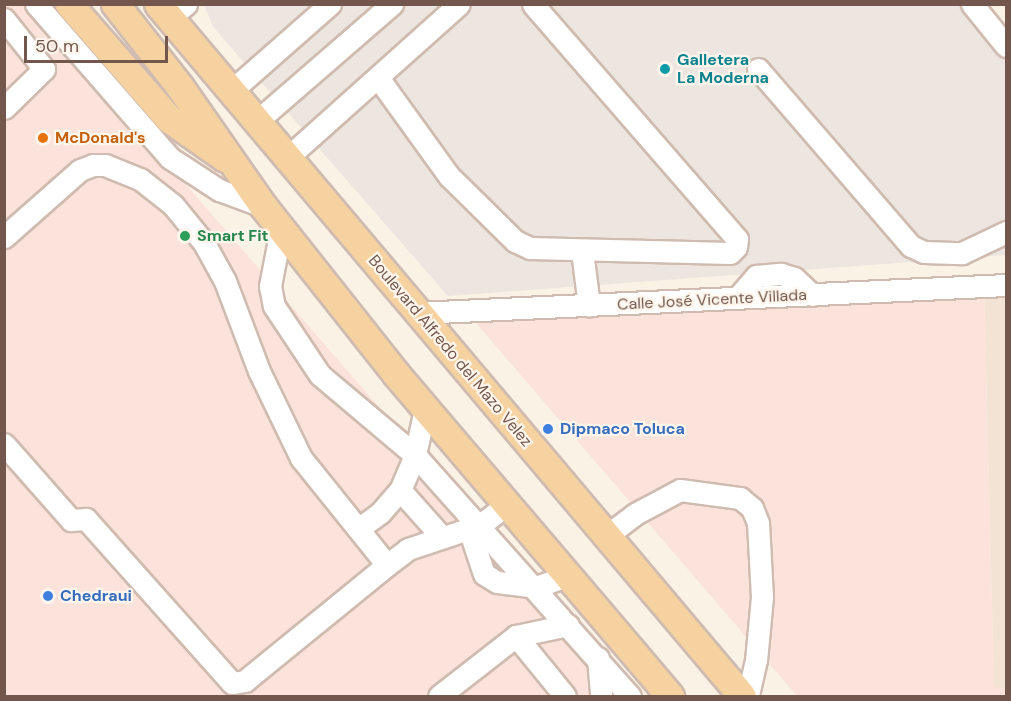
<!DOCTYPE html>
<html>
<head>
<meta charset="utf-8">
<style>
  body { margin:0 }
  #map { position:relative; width:1011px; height:701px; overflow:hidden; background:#fbf2e6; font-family:"DM Sans",sans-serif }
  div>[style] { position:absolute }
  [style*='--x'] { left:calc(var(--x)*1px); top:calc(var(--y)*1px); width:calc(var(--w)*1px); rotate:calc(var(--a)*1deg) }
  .residential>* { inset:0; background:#f3e3d5 }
  .commercial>* { inset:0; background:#fbe2da }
  .industrial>* { inset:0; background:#ece5e0 }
  .roads { filter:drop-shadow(2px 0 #cfbbb0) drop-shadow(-2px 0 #cfbbb0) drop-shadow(0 2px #cfbbb0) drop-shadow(0 -2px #cfbbb0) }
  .minor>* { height:21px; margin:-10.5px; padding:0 10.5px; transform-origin:10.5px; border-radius:10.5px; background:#fff }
  .major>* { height:27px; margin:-13.5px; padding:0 13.5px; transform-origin:13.5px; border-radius:13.5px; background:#f7d2a1 }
  .dots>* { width:16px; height:16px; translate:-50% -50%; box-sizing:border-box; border:3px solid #fef6ec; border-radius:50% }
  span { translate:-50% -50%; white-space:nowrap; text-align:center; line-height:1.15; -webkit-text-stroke:4.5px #fef6ec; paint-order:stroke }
  .culture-label { font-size:16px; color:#0d838f; font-weight:700 }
  .left { translate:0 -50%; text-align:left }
  .food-label { font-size:16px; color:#c56008; font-weight:700 }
  .leisure-label { font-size:16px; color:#27864d; font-weight:700 }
  .street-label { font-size:16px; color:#74574c }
  .shop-label { font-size:16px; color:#366cbe; font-weight:700 }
  .frame { position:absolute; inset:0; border:6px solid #74574c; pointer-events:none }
  .scale { position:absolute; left:24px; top:36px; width:144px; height:27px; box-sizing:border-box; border:3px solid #74574c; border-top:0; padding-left:8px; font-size:18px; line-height:21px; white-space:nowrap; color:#74574c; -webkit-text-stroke:4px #fef6ec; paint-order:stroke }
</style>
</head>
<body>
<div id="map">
  <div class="residential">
    <i style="clip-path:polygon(1006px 280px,1006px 688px,994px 688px,984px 283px)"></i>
  </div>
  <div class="commercial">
    <i style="clip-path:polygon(4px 5px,30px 5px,630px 696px,5px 696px)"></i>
    <i style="clip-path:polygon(984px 283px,994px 687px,1006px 688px,1006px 696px,797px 696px,457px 301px)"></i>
  </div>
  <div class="industrial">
    <i style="clip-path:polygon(204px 5px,978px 5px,1006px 37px,1006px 255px,448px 296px,214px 28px)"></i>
  </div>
  <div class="roads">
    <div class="minor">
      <i style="--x:36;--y:4;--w:204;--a:49"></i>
      <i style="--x:170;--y:158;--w:59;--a:33.1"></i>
      <i style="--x:219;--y:190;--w:47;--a:20"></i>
      <i style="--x:972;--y:4;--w:54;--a:51"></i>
      <i style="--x:169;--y:18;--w:22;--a:-39"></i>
      <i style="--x:4;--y:19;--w:64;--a:51.3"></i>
      <i style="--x:44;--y:69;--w:56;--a:135.7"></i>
      <i style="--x:758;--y:69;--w:234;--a:49.2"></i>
      <i style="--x:911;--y:246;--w:14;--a:25"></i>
      <i style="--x:924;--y:252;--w:38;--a:2"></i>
      <i style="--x:962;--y:253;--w:49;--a:-25.5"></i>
      <i style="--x:379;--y:79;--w:120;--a:54.2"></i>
      <i style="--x:449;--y:176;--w:93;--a:44.6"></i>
      <i style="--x:515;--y:241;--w:17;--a:25"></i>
      <i style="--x:530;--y:248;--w:200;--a:1.4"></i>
      <i style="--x:730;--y:253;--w:8;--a:-45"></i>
      <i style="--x:736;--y:247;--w:8;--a:-83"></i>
      <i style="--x:737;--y:239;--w:311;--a:-131"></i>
      <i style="--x:231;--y:91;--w:132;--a:-41.3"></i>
      <i style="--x:257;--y:121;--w:179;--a:-40.9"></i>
      <i style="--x:288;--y:157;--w:229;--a:-41.8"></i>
      <i style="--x:281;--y:229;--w:58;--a:100.9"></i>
      <i style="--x:270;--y:286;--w:20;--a:79"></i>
      <i style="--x:274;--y:306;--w:83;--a:56.3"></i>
      <i style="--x:320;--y:375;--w:124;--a:40.1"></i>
      <i style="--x:415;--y:455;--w:38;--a:113"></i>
      <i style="--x:400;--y:490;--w:30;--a:131"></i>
      <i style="--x:380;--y:513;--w:27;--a:144"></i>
      <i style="--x:4;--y:237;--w:101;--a:-41.4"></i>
      <i style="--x:80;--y:170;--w:14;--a:-21"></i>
      <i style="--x:93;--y:165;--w:12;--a:0"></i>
      <i style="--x:105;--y:165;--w:38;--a:22"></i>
      <i style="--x:140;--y:179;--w:42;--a:38.2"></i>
      <i style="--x:173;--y:205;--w:49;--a:50.8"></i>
      <i style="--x:204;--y:243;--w:43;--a:61.1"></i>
      <i style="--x:225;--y:281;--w:96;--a:69.3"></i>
      <i style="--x:259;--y:371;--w:97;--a:64.2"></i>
      <i style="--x:301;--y:458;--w:137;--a:51.2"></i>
      <i style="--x:387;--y:565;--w:183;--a:140.8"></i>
      <i style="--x:245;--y:681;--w:13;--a:171"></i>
      <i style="--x:232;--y:683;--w:220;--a:-131.7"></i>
      <i style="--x:86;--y:519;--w:15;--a:176"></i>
      <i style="--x:71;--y:520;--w:101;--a:-131.4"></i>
      <i style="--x:582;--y:251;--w:55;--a:82.7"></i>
      <i style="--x:738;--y:297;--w:28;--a:-49"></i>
      <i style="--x:756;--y:276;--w:25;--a:-5"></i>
      <i style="--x:781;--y:274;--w:14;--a:17"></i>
      <i style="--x:794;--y:278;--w:25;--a:43"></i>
      <i style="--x:417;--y:313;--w:590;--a:-2.72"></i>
      <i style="--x:425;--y:409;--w:47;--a:102.3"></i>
      <i style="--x:415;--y:455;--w:323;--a:48.3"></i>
      <i style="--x:400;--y:490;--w:62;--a:48.3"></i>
      <i style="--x:469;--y:529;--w:47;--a:71.6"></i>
      <i style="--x:484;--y:574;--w:15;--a:32"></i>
      <i style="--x:497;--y:582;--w:39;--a:7"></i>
      <i style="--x:536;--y:587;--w:33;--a:-20"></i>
      <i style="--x:606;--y:536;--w:36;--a:-37"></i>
      <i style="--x:635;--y:514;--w:51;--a:-28.1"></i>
      <i style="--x:680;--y:490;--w:61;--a:7.6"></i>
      <i style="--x:740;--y:498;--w:16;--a:40"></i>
      <i style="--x:752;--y:508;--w:16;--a:68"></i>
      <i style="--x:758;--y:523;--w:74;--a:86.9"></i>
      <i style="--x:762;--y:597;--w:63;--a:95.4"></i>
      <i style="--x:756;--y:660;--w:37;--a:103"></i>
      <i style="--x:387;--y:565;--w:26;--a:-37"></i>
      <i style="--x:408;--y:549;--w:76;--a:-18.4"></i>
      <i style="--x:480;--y:525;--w:34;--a:-37"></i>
      <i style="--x:516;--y:636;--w:77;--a:50.8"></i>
      <i style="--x:598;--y:658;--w:38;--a:85"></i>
      <i style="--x:439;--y:696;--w:98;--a:-37.9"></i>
      <i style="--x:516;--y:636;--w:53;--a:-11.9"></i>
    </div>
    <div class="major">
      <i style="--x:69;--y:4;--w:152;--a:49"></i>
      <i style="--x:169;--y:119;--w:68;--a:34.9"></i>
      <i style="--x:115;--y:4;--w:105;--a:51.9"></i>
      <i style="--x:180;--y:87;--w:145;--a:55.1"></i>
      <i style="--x:263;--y:206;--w:214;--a:51.6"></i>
      <i style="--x:396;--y:374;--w:423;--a:49.6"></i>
      <i style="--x:158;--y:4;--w:905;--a:49.84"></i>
    </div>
  </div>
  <div class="dots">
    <i style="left:665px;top:69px;background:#0f9aa8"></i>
    <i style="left:43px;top:138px;background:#e8710a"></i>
    <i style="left:185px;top:236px;background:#2e9e5b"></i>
    <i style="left:548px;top:429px;background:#3f7fe0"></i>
    <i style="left:48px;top:596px;background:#3f7fe0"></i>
  </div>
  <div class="culture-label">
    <span class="left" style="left:677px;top:69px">Galletera<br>La Moderna</span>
  </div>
  <div class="food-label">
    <span class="left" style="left:55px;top:138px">McDonald's</span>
  </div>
  <div class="leisure-label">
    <span class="left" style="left:197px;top:236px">Smart Fit</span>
  </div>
  <div class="street-label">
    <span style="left:712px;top:300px;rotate:-3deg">Calle José Vicente Villada</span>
    <span style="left:450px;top:351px;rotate:50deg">Boulevard Alfredo del Mazo Velez</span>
  </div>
  <div class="shop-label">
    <span class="left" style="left:560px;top:429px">Dipmaco Toluca</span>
    <span class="left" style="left:60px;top:596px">Chedraui</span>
  </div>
  <div class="frame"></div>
  <div class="scale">50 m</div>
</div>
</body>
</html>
